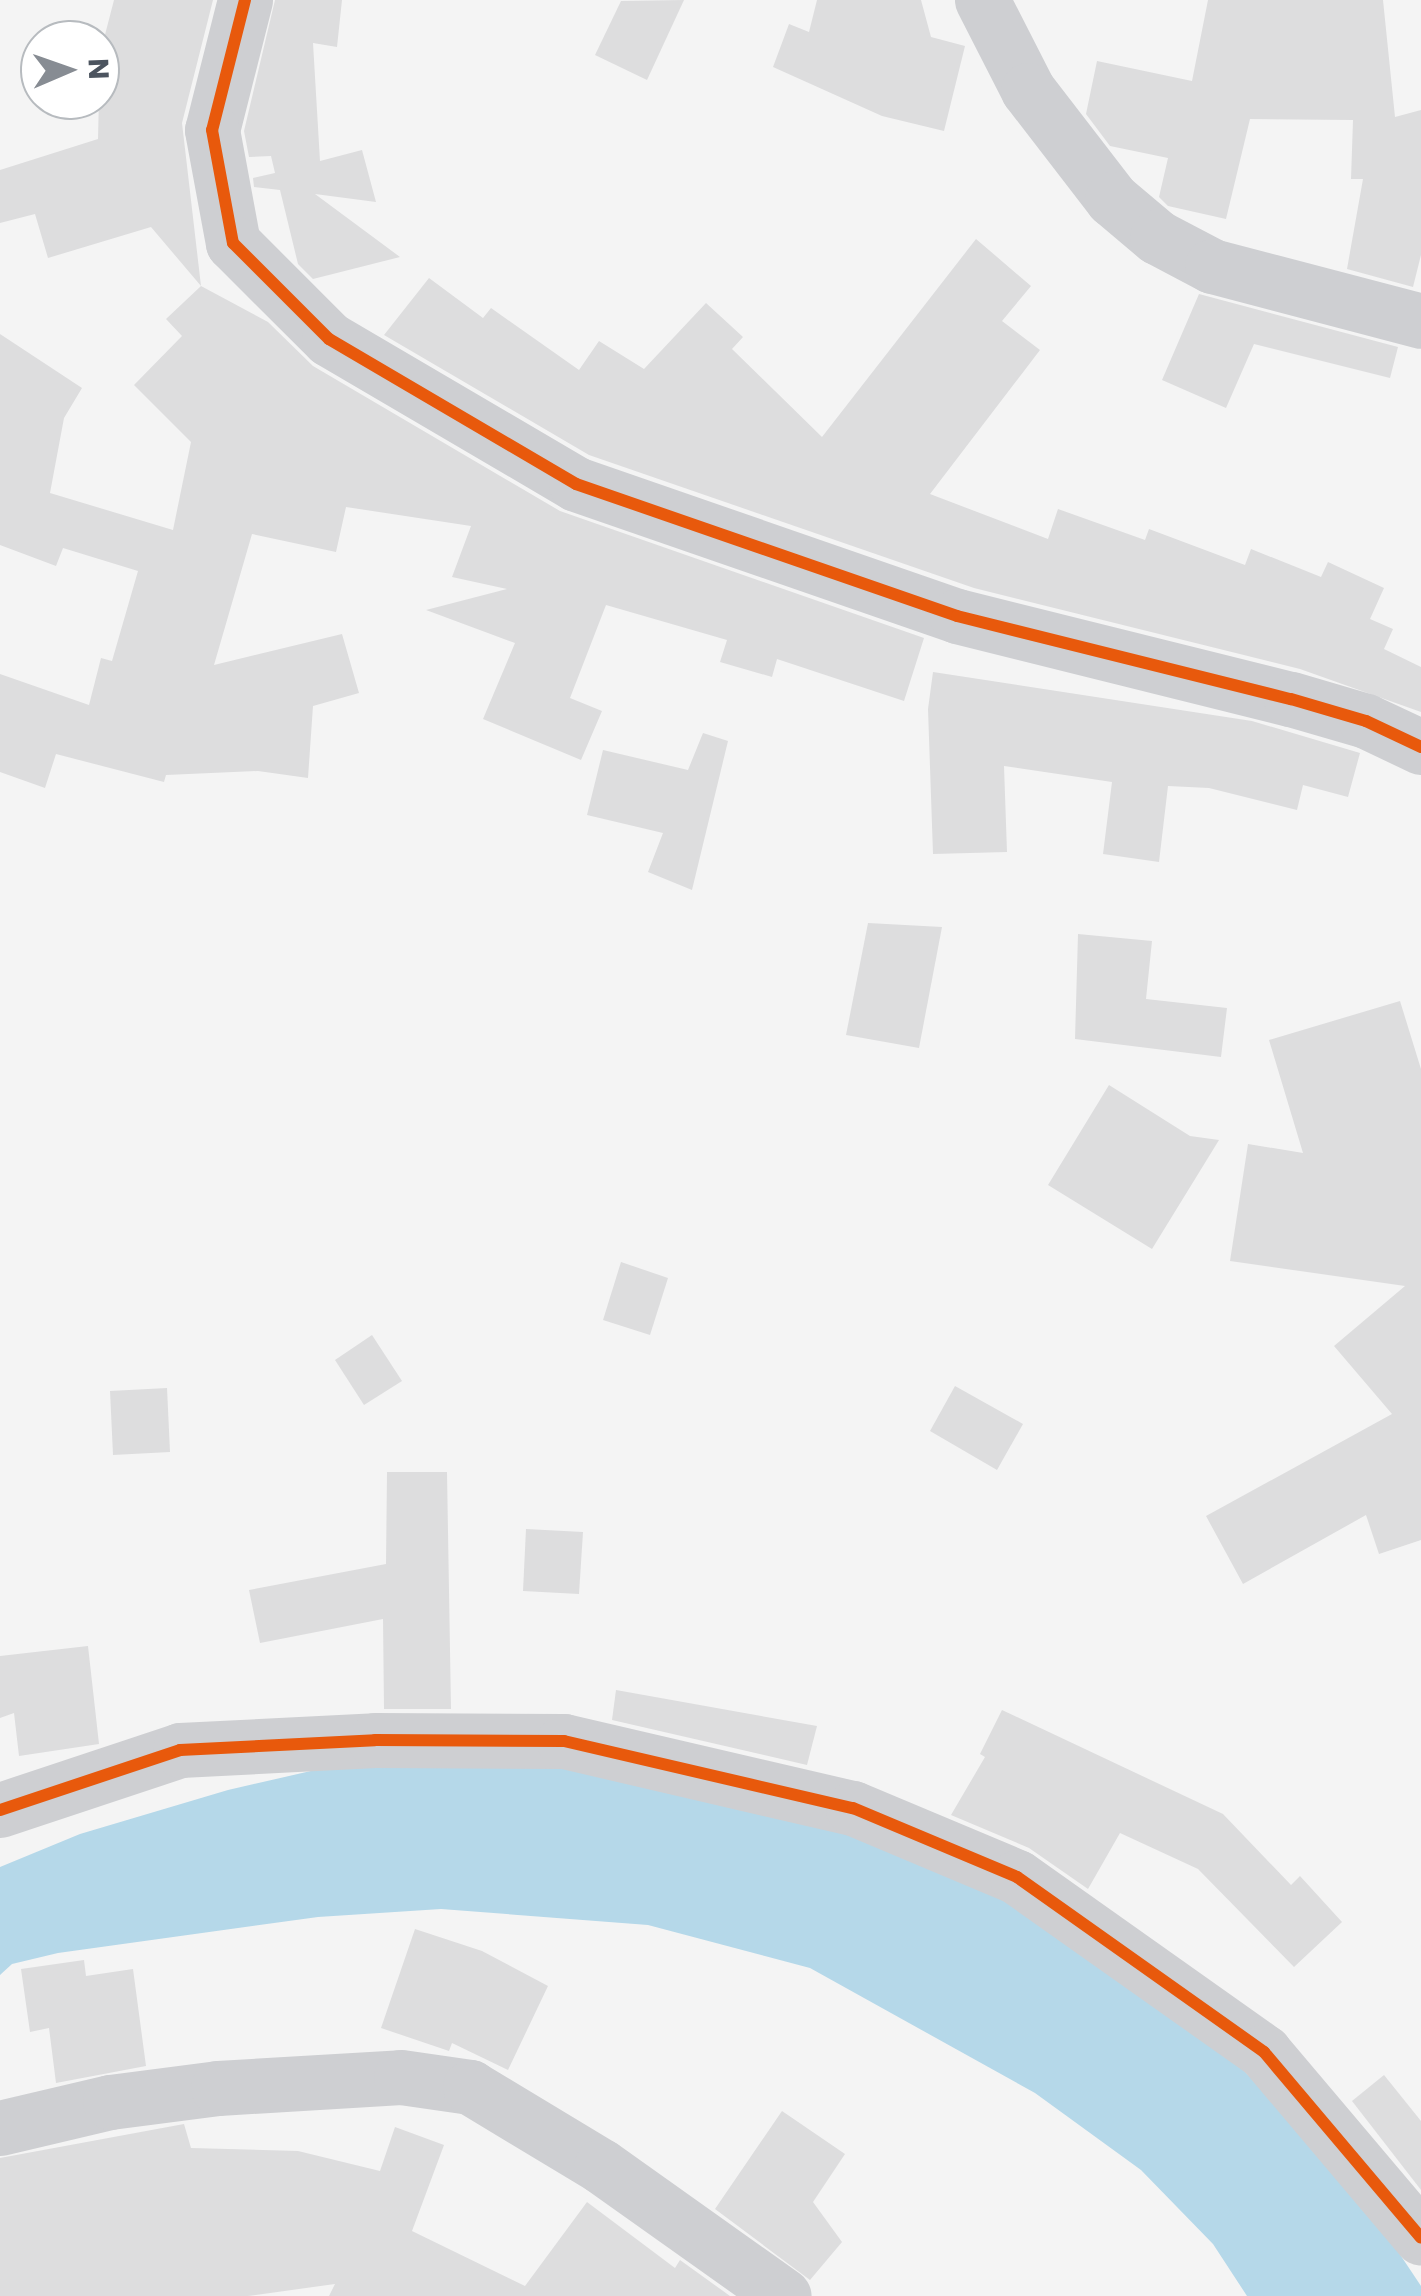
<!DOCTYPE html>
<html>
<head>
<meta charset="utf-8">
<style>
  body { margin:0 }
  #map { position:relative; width:1421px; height:2296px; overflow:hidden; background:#f4f4f4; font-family:Poppins,sans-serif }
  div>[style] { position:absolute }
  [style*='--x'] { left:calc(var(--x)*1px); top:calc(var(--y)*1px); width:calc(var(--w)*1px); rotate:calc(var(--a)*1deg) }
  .water>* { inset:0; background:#b5d8e9 }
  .building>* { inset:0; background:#ddddde }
  .minor>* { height:55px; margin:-27.5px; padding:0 27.5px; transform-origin:27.5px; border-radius:27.5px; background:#cecfd2 }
  .cycleway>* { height:12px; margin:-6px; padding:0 6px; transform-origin:6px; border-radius:6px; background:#e8590c }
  span { translate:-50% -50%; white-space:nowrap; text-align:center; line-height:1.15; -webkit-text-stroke:8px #fff; paint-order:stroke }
  .north { position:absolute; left:20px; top:20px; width:100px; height:100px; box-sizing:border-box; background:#fff; border:2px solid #b7bbbf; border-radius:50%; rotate:88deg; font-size:28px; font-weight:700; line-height:40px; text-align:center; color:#4c545f }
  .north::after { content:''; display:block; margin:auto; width:35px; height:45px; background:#878c93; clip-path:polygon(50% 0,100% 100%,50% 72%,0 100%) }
</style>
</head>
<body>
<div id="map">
  <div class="water">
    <i style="clip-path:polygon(484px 1753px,726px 1791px,956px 1871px,1190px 2012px,1365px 2202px,1421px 2286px,1421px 2296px,1247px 2296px,1213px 2244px,1141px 2170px,1035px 2093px,810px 1968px,648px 1925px,441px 1909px,318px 1917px,58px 1953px,12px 1964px,0 1975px,0 1867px,80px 1834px,228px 1790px,350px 1762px)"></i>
  </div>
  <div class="building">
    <i style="clip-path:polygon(114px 0,213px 0,182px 123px,201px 286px,268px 322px,313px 366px,560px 511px,924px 638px,904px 701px,777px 659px,772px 677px,720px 662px,727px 640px,606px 605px,570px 698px,602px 711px,581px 760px,483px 719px,515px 643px,426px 610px,507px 589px,452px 577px,471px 526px,346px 507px,336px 552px,252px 534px,214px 665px,342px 634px,359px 693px,313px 706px,308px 778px,258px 771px,166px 775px,164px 782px,56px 754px,45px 788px,0 772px,0 674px,89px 705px,101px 658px,112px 661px,138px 571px,63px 548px,56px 566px,0 545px,0 334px,82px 388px,64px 418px,50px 493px,173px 530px,191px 442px,134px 385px,182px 336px,166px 319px,201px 286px,151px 227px,48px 258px,35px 214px,0 223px,0 170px,98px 139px,100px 54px)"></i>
    <i style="clip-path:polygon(275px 0,342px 0,337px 47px,313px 43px,320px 161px,362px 150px,376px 202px,315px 194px,400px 257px,313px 279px,298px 264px,280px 190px,254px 187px,253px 178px,275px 173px,271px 156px,249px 157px,244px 131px)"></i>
    <i style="clip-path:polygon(684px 0,647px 80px,595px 55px,621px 1px)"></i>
    <i style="clip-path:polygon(817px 0,921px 0,931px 37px,965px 46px,944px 131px,882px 116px,773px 67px,789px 24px,809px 32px)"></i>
    <i style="clip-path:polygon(1208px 0,1383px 0,1395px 117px,1421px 110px,1421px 255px,1413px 287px,1347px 269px,1363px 179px,1351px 179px,1353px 120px,1250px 119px,1226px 219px,1168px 206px,1159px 197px,1168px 158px,1110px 146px,1086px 114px,1097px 61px,1192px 81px)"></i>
    <i style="clip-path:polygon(976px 239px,1031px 286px,1002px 321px,1040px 350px,930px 494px,1048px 539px,1058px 509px,1145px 540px,1149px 529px,1245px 565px,1251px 549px,1321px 577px,1328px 562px,1384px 588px,1370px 619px,1393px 629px,1384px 649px,1421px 667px,1421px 712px,1300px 669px,974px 588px,589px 455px,384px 335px,429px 278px,483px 318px,491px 308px,579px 370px,599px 341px,644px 369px,706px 303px,743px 337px,732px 349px,822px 437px)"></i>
    <i style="clip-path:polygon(1199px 294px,1398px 347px,1390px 378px,1254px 344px,1226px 408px,1162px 380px)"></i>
    <i style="clip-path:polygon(933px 672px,1252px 721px,1360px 753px,1348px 797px,1303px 785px,1297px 810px,1209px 788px,1168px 786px,1159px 862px,1103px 854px,1112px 782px,1004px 766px,1007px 852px,933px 854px,928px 709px)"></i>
    <i style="clip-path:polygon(703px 733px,728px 741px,692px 890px,648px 872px,663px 833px,587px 815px,603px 750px,688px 770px)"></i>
    <i style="clip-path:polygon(868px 923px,942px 927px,919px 1048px,846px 1035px)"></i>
    <i style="clip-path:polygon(1078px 934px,1152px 941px,1146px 999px,1227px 1008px,1221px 1057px,1075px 1039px)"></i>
    <i style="clip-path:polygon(1400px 1001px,1421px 1069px,1421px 1540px,1379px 1554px,1366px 1515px,1243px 1584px,1206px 1516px,1392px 1414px,1334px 1346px,1405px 1286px,1230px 1261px,1248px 1144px,1303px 1153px,1269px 1040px)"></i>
    <i style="clip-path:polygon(1109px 1085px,1190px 1136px,1219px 1140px,1152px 1249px,1048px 1185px)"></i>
    <i style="clip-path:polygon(621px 1262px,668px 1278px,650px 1335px,603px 1320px)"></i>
    <i style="clip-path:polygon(372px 1335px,402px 1381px,364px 1405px,335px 1360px)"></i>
    <i style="clip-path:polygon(955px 1386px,1023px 1424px,997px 1470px,930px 1431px)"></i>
    <i style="clip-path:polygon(167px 1388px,170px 1452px,113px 1455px,110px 1391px)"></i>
    <i style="clip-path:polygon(387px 1472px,447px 1472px,451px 1709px,384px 1709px,383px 1619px,260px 1643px,249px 1590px,386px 1564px)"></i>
    <i style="clip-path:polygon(526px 1529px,583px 1532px,579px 1594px,523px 1591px)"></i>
    <i style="clip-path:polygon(88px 1646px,99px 1744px,19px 1756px,14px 1713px,0 1718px,0 1656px)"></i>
    <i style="clip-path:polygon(616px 1690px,817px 1726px,807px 1765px,612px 1720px)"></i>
    <i style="clip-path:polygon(1002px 1710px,1223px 1814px,1291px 1885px,1300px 1876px,1342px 1922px,1294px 1967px,1198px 1869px,1120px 1833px,1088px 1889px,1029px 1848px,951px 1815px,985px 1757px,980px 1754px)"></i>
    <i style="clip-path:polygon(415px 1929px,482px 1951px,548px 1986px,508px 2070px,452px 2043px,449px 2051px,381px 2028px)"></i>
    <i style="clip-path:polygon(84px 1960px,86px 1976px,133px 1969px,146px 2066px,56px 2083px,49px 2028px,30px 2032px,21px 1969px)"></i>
    <i style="clip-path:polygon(1384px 2075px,1421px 2121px,1421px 2190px,1352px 2101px)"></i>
    <i style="clip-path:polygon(782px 2111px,845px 2154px,813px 2202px,842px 2242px,810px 2280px,715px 2209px)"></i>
    <i style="clip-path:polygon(184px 2124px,191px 2148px,298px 2151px,380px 2171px,395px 2127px,444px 2145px,412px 2231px,525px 2286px,587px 2202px,675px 2268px,680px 2260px,730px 2296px,329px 2296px,335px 2284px,248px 2296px,0 2296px,0 2158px)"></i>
  </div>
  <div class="minor">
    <i style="--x:245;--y:0;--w:134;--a:104.2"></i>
    <i style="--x:212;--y:130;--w:115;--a:79.5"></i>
    <i style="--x:233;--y:243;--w:136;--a:45"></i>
    <i style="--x:329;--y:339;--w:286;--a:30.4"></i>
    <i style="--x:576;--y:484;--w:403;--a:19.1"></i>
    <i style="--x:957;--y:616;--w:344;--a:14"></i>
    <i style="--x:1291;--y:699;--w:78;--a:16.3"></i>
    <i style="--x:1366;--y:721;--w:61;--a:25.3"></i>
    <i style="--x:982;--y:0;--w:101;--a:62.9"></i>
    <i style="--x:1028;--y:90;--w:138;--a:52.4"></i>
    <i style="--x:1112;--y:199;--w:59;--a:40.2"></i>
    <i style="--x:1157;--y:237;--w:62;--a:27.8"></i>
    <i style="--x:1212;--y:266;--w:216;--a:14.7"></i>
    <i style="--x:0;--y:1810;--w:190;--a:-18.4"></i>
    <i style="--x:180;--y:1750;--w:195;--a:-2.9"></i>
    <i style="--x:375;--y:1740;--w:189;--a:0.3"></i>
    <i style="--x:564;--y:1741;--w:297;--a:13.1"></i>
    <i style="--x:853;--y:1808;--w:178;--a:22.8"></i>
    <i style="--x:1017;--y:1877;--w:303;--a:35.3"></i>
    <i style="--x:1264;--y:2052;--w:243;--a:49.8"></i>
    <i style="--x:0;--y:2128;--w:113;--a:-13.3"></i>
    <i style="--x:110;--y:2102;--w:109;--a:-7.4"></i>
    <i style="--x:218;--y:2088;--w:183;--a:-3.4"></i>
    <i style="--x:401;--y:2077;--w:70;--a:8.2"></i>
    <i style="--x:470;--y:2087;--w:153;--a:31.1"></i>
    <i style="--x:601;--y:2166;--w:224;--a:35.4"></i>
  </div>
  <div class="cycleway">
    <i style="--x:245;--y:0;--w:134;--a:104.2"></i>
    <i style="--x:212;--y:130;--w:115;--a:79.5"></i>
    <i style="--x:233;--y:243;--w:136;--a:45"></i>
    <i style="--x:329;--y:339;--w:286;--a:30.4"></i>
    <i style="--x:576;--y:484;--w:403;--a:19.1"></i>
    <i style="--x:957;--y:616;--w:344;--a:14"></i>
    <i style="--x:1291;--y:699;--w:78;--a:16.3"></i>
    <i style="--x:1366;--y:721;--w:61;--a:25.3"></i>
    <i style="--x:0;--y:1810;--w:190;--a:-18.4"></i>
    <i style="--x:180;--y:1750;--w:195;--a:-2.9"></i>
    <i style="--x:375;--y:1740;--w:189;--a:0.3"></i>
    <i style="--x:564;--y:1741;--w:297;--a:13.1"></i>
    <i style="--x:853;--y:1808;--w:178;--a:22.8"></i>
    <i style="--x:1017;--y:1877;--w:303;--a:35.3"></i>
    <i style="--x:1264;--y:2052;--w:243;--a:49.8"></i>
  </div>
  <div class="north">N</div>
</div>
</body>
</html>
